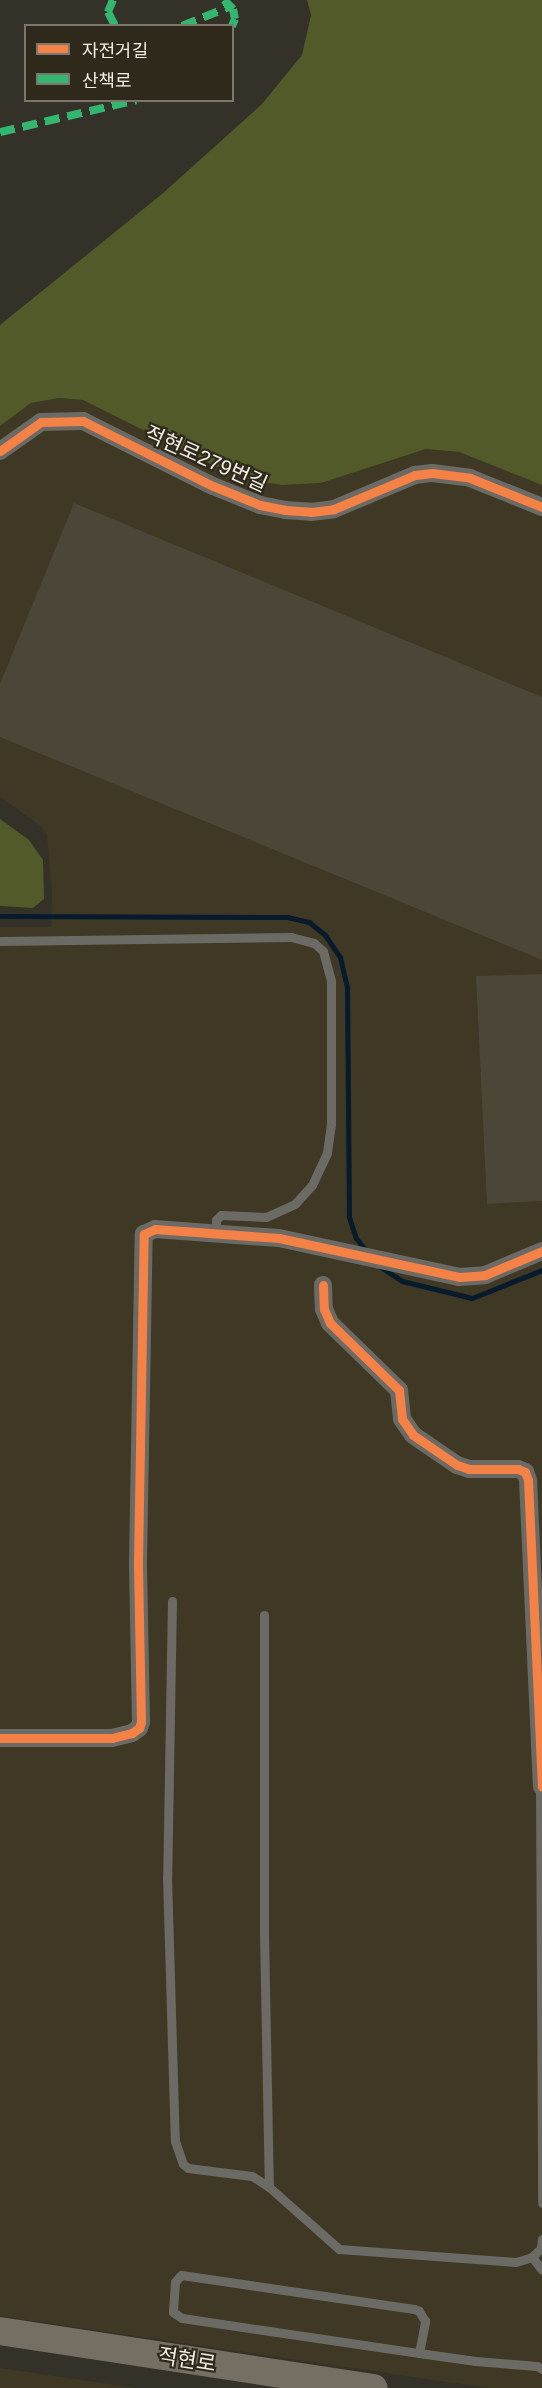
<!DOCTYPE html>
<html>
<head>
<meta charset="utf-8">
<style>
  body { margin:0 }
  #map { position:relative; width:542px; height:2388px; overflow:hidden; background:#343129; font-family:Helvetica,"Noto Sans KR",sans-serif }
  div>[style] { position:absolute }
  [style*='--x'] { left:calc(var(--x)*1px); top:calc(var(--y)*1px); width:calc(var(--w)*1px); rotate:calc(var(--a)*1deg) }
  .built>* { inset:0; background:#3e3825 }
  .forest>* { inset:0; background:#515a28 }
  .stream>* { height:5px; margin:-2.5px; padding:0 2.5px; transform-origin:2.5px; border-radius:2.5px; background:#071b2c }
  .building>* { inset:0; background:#4b4637 }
  .lane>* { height:9px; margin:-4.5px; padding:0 4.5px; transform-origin:4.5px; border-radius:4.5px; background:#6c6a64 }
  .street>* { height:18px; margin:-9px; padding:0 9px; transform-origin:9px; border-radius:9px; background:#6c6a64 }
  .primary>* { height:28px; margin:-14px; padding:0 14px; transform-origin:14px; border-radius:14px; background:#746f62 }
  .quiet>* { height:8px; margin-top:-4px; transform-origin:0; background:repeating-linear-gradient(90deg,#33b770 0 15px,transparent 0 23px) }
  .cycleway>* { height:9px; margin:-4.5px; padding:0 4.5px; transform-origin:4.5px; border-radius:4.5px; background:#f48246 }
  span { translate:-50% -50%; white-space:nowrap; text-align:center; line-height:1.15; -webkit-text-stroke:4.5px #2e291b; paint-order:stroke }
  .street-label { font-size:21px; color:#f1ede5 }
  .legend { position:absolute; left:24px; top:24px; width:210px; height:78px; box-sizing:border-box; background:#2e291b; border:2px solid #7c776c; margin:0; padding:8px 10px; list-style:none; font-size:18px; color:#f1ede5 }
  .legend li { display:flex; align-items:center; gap:12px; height:30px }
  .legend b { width:30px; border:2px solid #7c776c }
</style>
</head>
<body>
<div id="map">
  <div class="built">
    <i style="clip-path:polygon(59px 398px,83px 400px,221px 469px,251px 480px,282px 485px,321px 483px,426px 449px,459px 452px,542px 485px,542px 2388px,488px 2388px,0 2316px,0 927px,51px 927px,52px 892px,47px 836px,42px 827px,0 797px,0 426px,31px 403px)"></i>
    <i style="clip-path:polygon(0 2368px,136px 2388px,0 2388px)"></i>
  </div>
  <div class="forest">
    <i style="clip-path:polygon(307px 0,542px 0,542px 485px,459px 452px,426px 449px,321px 483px,282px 485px,251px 480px,221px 469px,83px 400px,59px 398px,31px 403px,0 426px,0 325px,162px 194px,262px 104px,302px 55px,311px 15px)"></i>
    <i style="clip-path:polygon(0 819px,29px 840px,43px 860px,44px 899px,33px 908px,0 906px)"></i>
  </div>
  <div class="stream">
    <i style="--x:0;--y:916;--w:287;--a:0.2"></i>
    <i style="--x:287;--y:917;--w:23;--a:13"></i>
    <i style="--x:309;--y:922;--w:21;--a:39"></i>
    <i style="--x:325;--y:935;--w:27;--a:56"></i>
    <i style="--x:340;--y:957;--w:32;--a:77"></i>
    <i style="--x:347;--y:988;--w:229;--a:89.5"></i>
    <i style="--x:349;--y:1217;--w:22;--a:72"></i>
    <i style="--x:356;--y:1238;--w:18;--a:52"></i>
    <i style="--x:379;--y:1266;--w:27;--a:33"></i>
    <i style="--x:402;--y:1281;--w:72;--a:13.7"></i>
    <i style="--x:472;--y:1298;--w:75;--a:-21.8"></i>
  </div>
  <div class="building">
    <i style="clip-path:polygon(74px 503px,542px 697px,542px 960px,0 737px,0 684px)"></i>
    <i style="clip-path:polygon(542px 974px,542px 1201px,487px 1204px,476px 976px)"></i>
  </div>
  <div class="lane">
    <i style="--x:0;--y:941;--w:291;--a:-0.8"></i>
    <i style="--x:291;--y:937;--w:24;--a:15"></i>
    <i style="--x:314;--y:943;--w:12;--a:42"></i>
    <i style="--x:323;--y:951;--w:31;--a:75"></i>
    <i style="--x:331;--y:981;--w:143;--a:90"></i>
    <i style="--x:331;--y:1124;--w:29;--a:98"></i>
    <i style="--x:327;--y:1153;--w:35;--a:115"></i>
    <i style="--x:312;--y:1185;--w:25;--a:132"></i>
    <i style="--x:295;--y:1204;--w:32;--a:156"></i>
    <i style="--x:266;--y:1217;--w:45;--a:-177.5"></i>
    <i style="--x:221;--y:1215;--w:7;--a:135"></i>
    <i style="--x:216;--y:1220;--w:13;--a:90"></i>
    <i style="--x:172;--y:1601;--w:276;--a:91"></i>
    <i style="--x:167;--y:1877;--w:264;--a:88.3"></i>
    <i style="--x:175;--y:2141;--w:24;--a:71"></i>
    <i style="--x:183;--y:2164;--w:6;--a:39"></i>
    <i style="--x:188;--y:2168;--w:64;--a:7.1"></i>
    <i style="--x:252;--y:2176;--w:20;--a:33"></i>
    <i style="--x:269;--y:2187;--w:94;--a:41.5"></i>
    <i style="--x:339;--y:2249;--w:177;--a:4.2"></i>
    <i style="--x:516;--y:2262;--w:17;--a:-17"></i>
    <i style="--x:532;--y:2257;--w:13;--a:-45"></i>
    <i style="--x:541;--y:2248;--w:9;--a:-84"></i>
    <i style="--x:264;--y:1615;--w:318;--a:90"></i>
    <i style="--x:264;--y:1933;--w:254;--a:88.9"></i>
    <i style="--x:540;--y:1784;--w:419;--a:89.7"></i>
    <i style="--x:532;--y:2257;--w:16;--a:52"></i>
    <i style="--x:419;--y:2353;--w:33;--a:-79"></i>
    <i style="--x:425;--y:2321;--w:12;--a:-121"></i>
    <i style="--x:419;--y:2311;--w:5;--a:-158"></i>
    <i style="--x:414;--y:2309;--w:235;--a:-171.7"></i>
    <i style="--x:181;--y:2275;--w:9;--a:131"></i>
    <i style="--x:175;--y:2282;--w:30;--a:94"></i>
    <i style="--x:173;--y:2312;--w:11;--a:34"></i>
    <i style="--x:182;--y:2318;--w:75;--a:8.5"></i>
    <i style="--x:256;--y:2329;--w:165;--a:8.4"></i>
    <i style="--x:419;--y:2353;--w:57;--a:8.1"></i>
    <i style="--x:475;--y:2361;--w:62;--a:4.6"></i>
    <i style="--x:537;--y:2366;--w:6;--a:31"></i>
  </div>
  <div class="street">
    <i style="--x:0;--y:451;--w:50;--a:-35.3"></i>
    <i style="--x:41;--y:422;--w:42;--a:-1.4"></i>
    <i style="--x:83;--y:421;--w:145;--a:26.6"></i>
    <i style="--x:213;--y:486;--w:51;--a:22"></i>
    <i style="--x:260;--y:505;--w:25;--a:11"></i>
    <i style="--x:285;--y:510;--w:26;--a:4"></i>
    <i style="--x:311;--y:512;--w:23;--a:-7"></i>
    <i style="--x:334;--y:509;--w:88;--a:-22.8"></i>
    <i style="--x:415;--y:475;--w:17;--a:-7"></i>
    <i style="--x:432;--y:473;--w:38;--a:7"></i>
    <i style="--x:470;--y:478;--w:78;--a:21.9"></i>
    <i style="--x:323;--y:1285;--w:24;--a:88"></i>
    <i style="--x:324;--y:1309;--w:15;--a:67"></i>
    <i style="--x:330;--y:1323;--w:96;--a:44.2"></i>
    <i style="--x:399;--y:1390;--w:29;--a:84"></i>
    <i style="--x:402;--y:1419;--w:19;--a:55"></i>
    <i style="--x:413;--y:1435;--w:53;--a:34.3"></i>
    <i style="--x:457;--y:1465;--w:13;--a:18"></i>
    <i style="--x:469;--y:1469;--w:49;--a:0"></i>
    <i style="--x:518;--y:1469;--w:8;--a:23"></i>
    <i style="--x:525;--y:1472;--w:9;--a:69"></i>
    <i style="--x:528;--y:1480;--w:307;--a:87.4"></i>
    <i style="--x:0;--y:1738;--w:112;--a:0"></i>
    <i style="--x:112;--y:1738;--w:21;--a:-14"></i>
    <i style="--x:132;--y:1733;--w:9;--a:-36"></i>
    <i style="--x:139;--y:1728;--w:6;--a:-72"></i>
    <i style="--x:141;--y:1722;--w:160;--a:-91.1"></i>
    <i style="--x:138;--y:1562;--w:328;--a:-89"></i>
    <i style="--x:144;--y:1234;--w:12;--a:-24"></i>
    <i style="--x:155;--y:1229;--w:124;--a:4.2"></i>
    <i style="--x:279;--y:1238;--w:184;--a:12.2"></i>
    <i style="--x:459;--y:1277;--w:26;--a:-4"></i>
    <i style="--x:485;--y:1275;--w:62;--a:-22.8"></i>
  </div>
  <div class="primary">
    <i style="--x:0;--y:2331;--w:378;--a:8.7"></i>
  </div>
  <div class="quiet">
    <i style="--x:113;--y:0;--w:13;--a:113"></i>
    <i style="--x:108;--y:12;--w:16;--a:63"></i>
    <i style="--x:224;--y:0;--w:13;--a:45"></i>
    <i style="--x:233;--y:9;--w:10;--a:79"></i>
    <i style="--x:235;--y:19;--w:8;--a:113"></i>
    <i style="--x:182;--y:26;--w:53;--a:-22.2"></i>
    <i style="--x:0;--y:132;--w:140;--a:-13.2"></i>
  </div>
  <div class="cycleway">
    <i style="--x:0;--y:451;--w:50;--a:-35.3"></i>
    <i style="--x:41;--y:422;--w:42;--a:-1.4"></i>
    <i style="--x:83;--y:421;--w:145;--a:26.6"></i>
    <i style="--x:213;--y:486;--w:51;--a:22"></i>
    <i style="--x:260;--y:505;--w:25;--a:11"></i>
    <i style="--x:285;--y:510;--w:26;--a:4"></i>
    <i style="--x:311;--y:512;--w:23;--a:-7"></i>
    <i style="--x:334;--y:509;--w:88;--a:-22.8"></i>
    <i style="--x:415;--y:475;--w:17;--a:-7"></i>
    <i style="--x:432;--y:473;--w:38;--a:7"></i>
    <i style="--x:470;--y:478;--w:78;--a:21.9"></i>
    <i style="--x:323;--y:1285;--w:24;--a:88"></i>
    <i style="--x:324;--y:1309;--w:15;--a:67"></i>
    <i style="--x:330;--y:1323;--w:96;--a:44.2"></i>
    <i style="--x:399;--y:1390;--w:29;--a:84"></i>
    <i style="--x:402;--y:1419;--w:19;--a:55"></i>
    <i style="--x:413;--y:1435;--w:53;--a:34.3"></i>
    <i style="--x:457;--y:1465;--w:13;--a:18"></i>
    <i style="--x:469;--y:1469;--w:49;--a:0"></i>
    <i style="--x:518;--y:1469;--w:8;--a:23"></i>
    <i style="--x:525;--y:1472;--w:9;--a:69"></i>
    <i style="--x:528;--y:1480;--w:307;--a:87.4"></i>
    <i style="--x:0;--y:1738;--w:112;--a:0"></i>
    <i style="--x:112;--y:1738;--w:21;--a:-14"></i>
    <i style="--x:132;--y:1733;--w:9;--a:-36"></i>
    <i style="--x:139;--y:1728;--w:6;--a:-72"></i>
    <i style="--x:141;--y:1722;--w:160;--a:-91.1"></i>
    <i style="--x:138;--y:1562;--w:328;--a:-89"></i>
    <i style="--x:144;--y:1234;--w:12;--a:-24"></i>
    <i style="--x:155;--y:1229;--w:124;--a:4.2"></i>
    <i style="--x:279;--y:1238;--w:184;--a:12.2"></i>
    <i style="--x:459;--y:1277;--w:26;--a:-4"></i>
    <i style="--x:485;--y:1275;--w:62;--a:-22.8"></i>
  </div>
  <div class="street-label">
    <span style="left:206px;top:459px;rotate:24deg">적현로279번길</span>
    <span style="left:187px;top:2360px;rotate:9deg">적현로</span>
  </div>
  <ul class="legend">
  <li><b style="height:8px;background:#f48246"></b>자전거길</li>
  <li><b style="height:8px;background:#33b770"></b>산책로</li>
  </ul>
</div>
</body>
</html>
